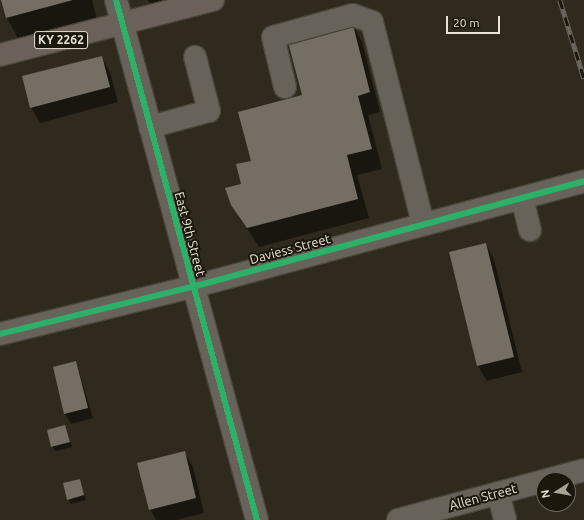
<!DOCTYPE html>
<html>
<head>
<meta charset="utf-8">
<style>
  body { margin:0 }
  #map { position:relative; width:584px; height:520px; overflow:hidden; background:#302a1e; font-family:Ubuntu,sans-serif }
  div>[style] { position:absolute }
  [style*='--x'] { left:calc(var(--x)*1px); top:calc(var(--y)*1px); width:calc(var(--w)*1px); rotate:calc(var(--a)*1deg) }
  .shadow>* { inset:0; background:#0007 }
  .building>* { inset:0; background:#746e64 }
  .roads { filter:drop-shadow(1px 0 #49453a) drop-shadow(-1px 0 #49453a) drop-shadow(0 1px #49453a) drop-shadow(0 -1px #49453a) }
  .minor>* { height:22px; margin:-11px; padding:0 11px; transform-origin:11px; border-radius:11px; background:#67635a }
  .major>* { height:22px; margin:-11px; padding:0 11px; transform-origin:11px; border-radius:11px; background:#6c615a }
  .rail>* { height:4.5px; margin-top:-2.25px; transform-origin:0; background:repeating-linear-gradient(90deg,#1b170d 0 9px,#6c675f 0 18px); box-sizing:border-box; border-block:1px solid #6c675f }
  .cycleway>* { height:6px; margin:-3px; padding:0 3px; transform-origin:3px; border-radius:3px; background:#2db169 }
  span { translate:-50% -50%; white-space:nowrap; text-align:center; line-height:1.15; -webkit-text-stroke:4px #1b170d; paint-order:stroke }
  .shield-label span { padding:1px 3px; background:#1b170d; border:1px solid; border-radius:3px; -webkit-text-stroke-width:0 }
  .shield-label { font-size:12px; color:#eae4d6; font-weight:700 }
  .street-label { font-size:13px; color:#eae4d6 }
  .north { position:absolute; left:536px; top:472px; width:40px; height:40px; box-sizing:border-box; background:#1b170d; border:1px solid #6e695d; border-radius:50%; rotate:259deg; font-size:11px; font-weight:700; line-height:16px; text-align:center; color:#eae4d6 }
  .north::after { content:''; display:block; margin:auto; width:14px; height:18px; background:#a9a396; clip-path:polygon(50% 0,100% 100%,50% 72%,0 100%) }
  .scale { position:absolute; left:446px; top:16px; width:54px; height:18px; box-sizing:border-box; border:2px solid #eae4d6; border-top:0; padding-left:5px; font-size:12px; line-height:14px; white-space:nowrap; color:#eae4d6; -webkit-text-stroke:3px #1b170d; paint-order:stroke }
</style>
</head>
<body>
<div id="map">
  <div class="shadow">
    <i style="clip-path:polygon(2px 0,92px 0,98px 23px,21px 44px,7px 18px)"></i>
    <i style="clip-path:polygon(148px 0,170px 0,150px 5px)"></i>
    <i style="clip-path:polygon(351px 22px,362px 42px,380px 112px,368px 115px,382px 169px,357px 175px,369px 218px,259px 247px,232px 205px,252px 161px,303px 96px)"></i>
    <i style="clip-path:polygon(101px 57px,110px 72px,118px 102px,40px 123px,31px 107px)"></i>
    <i style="clip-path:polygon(486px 244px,494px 260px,522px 372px,487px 381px,478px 366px)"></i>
    <i style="clip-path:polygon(76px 362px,93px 418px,71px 424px,65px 414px)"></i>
    <i style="clip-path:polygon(65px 426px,72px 447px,55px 451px,52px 446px)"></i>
    <i style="clip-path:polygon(184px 452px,193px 467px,204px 513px,176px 520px,156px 520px,150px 509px)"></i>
    <i style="clip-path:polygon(79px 480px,86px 500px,71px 504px,68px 499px)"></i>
  </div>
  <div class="building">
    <i style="clip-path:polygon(1px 0,73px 0,6px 18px)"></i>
    <i style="clip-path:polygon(352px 21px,370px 92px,358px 96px,372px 149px,347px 155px,358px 199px,247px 228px,231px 205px,225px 188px,241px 184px,236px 164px,251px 161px,238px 112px,302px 95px,287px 38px)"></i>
    <i style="clip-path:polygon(102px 56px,110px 87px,30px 108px,22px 76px)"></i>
    <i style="clip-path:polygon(486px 243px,514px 357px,477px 366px,449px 252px)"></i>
    <i style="clip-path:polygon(76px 361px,88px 408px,64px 414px,53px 367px)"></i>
    <i style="clip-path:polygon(65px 425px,70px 442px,51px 447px,47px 430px)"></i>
    <i style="clip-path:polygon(185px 451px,196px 498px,149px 510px,137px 463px)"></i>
    <i style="clip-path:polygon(80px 479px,84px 495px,67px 500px,63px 483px)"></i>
  </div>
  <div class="roads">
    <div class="minor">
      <i style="--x:116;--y:0;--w:539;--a:74.83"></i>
      <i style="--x:285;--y:87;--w:51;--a:-103.5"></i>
      <i style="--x:273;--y:37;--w:83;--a:-15.4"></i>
      <i style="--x:353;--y:15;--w:20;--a:20"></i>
      <i style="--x:372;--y:22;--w:208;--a:75.8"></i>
      <i style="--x:150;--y:127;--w:61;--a:-15.2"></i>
      <i style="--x:209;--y:111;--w:56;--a:-104.5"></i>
      <i style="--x:522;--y:198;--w:33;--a:76"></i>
      <i style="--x:0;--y:334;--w:198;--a:-13.8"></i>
      <i style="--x:192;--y:287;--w:406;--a:-15.1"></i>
      <i style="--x:547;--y:480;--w:38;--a:-15"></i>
      <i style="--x:498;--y:493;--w:28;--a:75"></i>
      <i style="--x:398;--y:520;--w:151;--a:-15"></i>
    </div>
    <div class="major">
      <i style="--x:0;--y:55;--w:220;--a:-14.5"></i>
    </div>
  </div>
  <div class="rail">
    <i style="--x:560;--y:0;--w:82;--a:72.9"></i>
  </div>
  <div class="cycleway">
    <i style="--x:116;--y:0;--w:539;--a:74.83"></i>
    <i style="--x:0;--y:334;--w:198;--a:-13.8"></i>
    <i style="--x:192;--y:287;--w:406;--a:-15.1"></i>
  </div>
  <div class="shield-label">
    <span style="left:61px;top:40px">KY 2262</span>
  </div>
  <div class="street-label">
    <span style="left:190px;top:234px;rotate:75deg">East 9th Street</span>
    <span style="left:290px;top:249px;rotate:-15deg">Daviess Street</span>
    <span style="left:483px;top:497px;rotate:-15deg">Allen Street</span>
  </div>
  <div class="north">N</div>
  <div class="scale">20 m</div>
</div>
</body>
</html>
